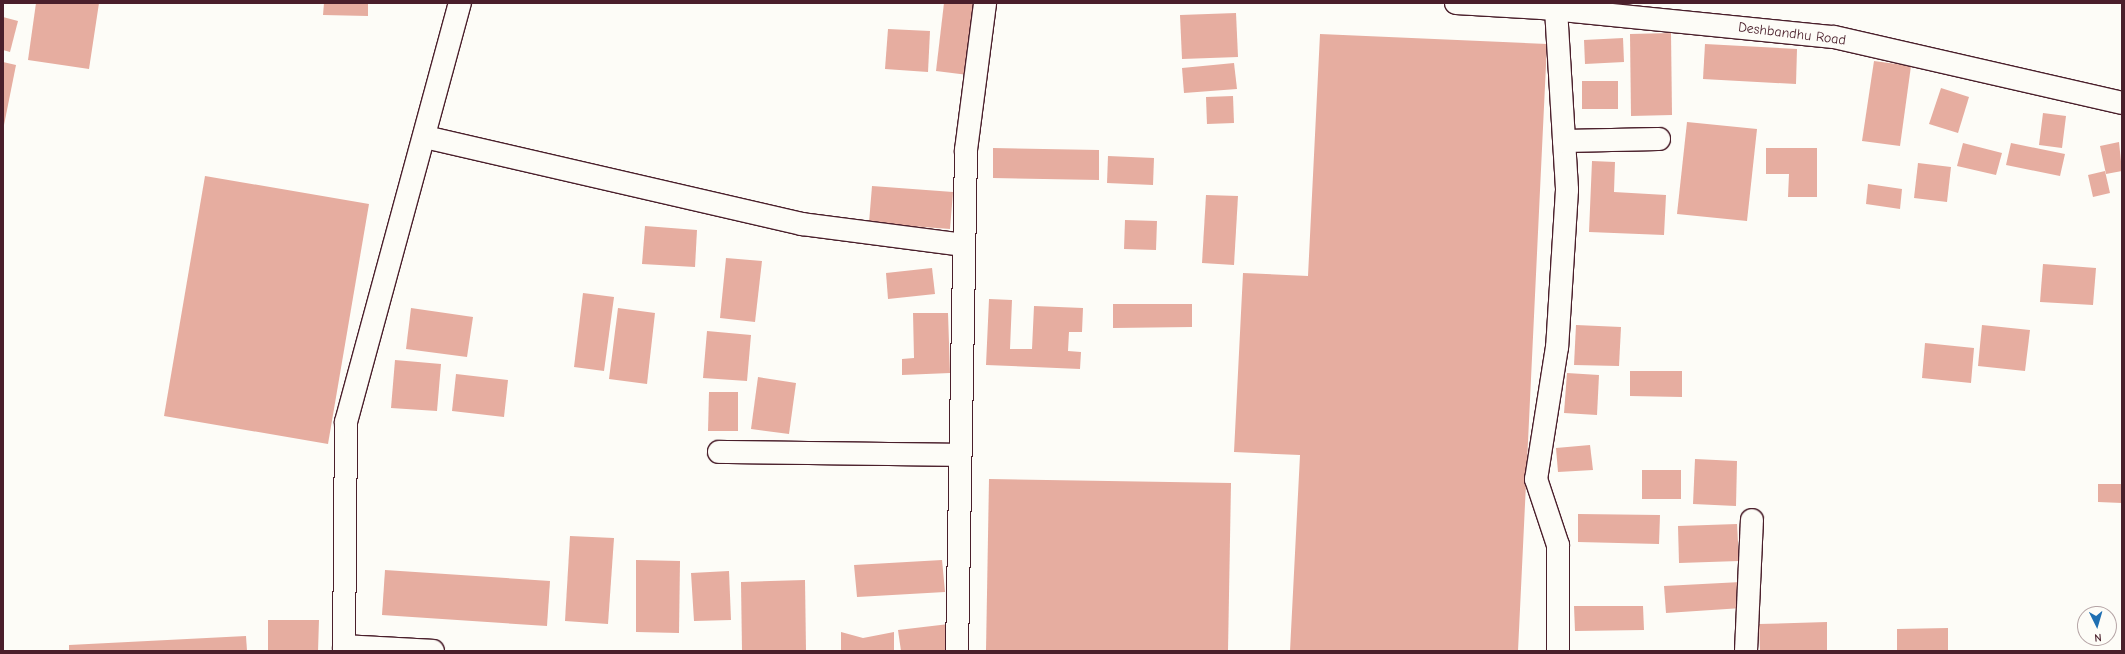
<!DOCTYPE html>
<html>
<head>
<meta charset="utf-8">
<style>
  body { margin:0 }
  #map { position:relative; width:2125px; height:654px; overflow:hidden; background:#fdfcf7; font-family:"Comic Neue",sans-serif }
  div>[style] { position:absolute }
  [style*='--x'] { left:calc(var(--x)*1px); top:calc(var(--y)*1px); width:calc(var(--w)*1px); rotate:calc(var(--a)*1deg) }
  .building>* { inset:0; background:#e6ada0 }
  .roads { filter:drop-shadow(1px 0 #4a1f2b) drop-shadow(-1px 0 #4a1f2b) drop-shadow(0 1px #4a1f2b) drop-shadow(0 -1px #4a1f2b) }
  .street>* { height:22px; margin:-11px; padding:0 11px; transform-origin:11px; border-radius:11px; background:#fdfcf7 }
  .secondary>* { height:22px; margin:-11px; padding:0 11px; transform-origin:11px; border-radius:11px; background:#fdfcf7 }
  span { translate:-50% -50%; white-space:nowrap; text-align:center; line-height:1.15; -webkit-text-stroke:3px #fdfcf7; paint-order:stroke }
  .street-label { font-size:14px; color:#4a1f2b }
  .frame { position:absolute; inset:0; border:4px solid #4a1f2b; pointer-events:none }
  .north { position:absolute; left:2077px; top:606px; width:40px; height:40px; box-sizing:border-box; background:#fdfcf7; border:1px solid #b5a4a5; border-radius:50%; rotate:175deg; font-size:11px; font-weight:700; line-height:16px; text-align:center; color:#4a1f2b }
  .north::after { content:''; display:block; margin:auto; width:14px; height:18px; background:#1f6fb2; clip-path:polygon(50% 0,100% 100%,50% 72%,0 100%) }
</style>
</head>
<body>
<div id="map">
  <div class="building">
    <i style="clip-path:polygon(36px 3px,99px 3px,89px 69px,28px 60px)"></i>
    <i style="clip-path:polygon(324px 3px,368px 3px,368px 16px,323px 15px)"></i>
    <i style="clip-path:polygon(944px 3px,977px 3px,968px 75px,936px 71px)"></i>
    <i style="clip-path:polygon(1236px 13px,1238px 57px,1182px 59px,1180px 15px)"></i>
    <i style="clip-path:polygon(3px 17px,18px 21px,10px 52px,3px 50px)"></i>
    <i style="clip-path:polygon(888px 29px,930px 31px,928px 72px,885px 69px)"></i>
    <i style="clip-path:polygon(1671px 33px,1672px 115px,1631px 116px,1630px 34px)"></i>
    <i style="clip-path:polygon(1320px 34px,1547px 44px,1518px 651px,1290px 651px,1300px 455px,1234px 452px,1243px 273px,1308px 276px)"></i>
    <i style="clip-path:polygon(1623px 38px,1624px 62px,1585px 64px,1584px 40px)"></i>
    <i style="clip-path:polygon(1705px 44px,1797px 49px,1796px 84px,1703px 79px)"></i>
    <i style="clip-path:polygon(1874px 61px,1911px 66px,1900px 146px,1862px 141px)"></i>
    <i style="clip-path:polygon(3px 62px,16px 65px,4px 125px,3px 125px)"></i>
    <i style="clip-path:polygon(1234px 63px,1237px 89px,1184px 93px,1182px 68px)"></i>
    <i style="clip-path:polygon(1582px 81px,1618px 81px,1618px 109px,1582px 109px)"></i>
    <i style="clip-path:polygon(1941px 88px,1969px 97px,1958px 133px,1929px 124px)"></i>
    <i style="clip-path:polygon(1233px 96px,1234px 123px,1207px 124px,1206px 97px)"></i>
    <i style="clip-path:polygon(2043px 113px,2066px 116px,2062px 148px,2039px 145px)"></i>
    <i style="clip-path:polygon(1687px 122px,1757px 129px,1747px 221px,1677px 214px)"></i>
    <i style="clip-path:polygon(2119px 142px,2122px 171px,2106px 174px,2100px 146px)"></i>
    <i style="clip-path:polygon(1963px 143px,2002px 153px,1996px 175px,1957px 166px)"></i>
    <i style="clip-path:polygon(2011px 143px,2065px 154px,2060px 176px,2006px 165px)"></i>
    <i style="clip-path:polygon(993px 148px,1099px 150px,1099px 180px,993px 178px)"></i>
    <i style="clip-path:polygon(1766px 148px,1817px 148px,1817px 197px,1788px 197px,1789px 174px,1766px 174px)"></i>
    <i style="clip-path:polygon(1108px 156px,1154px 158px,1153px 185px,1107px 183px)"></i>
    <i style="clip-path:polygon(1592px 161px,1615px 162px,1614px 192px,1666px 195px,1664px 235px,1589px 232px)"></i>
    <i style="clip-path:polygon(1918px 163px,1951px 167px,1947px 202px,1914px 198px)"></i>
    <i style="clip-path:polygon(2105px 171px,2110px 193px,2093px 197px,2088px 175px)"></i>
    <i style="clip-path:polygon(205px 176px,369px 204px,328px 444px,164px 416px)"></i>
    <i style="clip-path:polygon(1868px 184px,1902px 189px,1900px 209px,1866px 204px)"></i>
    <i style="clip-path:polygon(872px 186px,953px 192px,950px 229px,869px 223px)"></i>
    <i style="clip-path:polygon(1206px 195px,1238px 196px,1234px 265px,1202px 263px)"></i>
    <i style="clip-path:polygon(1125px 220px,1157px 221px,1156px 250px,1124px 249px)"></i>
    <i style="clip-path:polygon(645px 226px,697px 230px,695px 267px,642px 264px)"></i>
    <i style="clip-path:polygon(726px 258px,762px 261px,755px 322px,720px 318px)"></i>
    <i style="clip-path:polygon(2043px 264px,2096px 268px,2093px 305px,2040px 302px)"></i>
    <i style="clip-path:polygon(932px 268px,935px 294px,888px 299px,886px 273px)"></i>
    <i style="clip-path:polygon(583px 293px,614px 297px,604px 371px,574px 367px)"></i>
    <i style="clip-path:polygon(989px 299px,1012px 300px,1010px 349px,1032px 349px,1034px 306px,1083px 308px,1082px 332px,1069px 332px,1068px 351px,1081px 352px,1080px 369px,986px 365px)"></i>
    <i style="clip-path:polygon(1113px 304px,1192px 304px,1192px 327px,1113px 328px)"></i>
    <i style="clip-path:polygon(411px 308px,473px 317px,467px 357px,406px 349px)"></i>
    <i style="clip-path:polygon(618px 308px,655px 313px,647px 384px,609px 379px)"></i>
    <i style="clip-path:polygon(913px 313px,948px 313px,950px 373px,902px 375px,902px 359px,914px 358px)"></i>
    <i style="clip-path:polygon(1576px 325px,1621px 327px,1619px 366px,1574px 365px)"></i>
    <i style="clip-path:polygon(1982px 325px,2030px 330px,2025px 371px,1978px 366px)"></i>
    <i style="clip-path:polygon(707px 331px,751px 335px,747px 381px,703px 378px)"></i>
    <i style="clip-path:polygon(1925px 343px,1974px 348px,1971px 383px,1922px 378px)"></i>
    <i style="clip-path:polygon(395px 360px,441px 364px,437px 411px,391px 408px)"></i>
    <i style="clip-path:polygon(1630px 371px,1682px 371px,1682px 397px,1630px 396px)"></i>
    <i style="clip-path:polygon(1567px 373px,1599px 375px,1597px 415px,1564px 413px)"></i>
    <i style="clip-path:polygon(456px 374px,508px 380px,504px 417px,452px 411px)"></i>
    <i style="clip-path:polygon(758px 377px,796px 383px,789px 434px,751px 429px)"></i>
    <i style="clip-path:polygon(709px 392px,738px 392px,738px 431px,708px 431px)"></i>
    <i style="clip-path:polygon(1590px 445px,1593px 470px,1558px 472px,1556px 448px)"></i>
    <i style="clip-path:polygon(1695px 459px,1737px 461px,1736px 506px,1693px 504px)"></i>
    <i style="clip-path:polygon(1642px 470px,1681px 470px,1681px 499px,1642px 499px)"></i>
    <i style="clip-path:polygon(989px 479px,1231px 483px,1228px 651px,986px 651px)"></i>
    <i style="clip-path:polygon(2098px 484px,2122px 484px,2122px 503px,2098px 502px)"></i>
    <i style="clip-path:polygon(1578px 514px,1660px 515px,1659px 544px,1578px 542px)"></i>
    <i style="clip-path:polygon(1737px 524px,1739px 561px,1679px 563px,1678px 526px)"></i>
    <i style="clip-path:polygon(570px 536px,614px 538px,608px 624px,565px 621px)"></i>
    <i style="clip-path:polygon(636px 560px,680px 561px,679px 633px,636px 632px)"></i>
    <i style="clip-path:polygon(942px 560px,945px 592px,857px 597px,854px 565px)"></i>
    <i style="clip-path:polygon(385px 570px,550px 581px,547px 626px,382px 615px)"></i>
    <i style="clip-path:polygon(729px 571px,731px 620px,694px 621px,691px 573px)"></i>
    <i style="clip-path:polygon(805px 580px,806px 651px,742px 651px,741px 582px)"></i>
    <i style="clip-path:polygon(1741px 582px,1742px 608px,1666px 613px,1664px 586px)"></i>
    <i style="clip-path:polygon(1574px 606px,1643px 606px,1644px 630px,1575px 631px)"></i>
    <i style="clip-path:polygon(268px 620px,319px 620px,318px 651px,268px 651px)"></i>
    <i style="clip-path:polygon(1827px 622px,1827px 651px,1760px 651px,1759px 624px)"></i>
    <i style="clip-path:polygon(949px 624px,952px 651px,901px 651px,898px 630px)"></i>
    <i style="clip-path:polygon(1948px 628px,1948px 651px,1897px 651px,1897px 629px)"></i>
    <i style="clip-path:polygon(841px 632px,863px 638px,894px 632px,894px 651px,841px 651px)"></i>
    <i style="clip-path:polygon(246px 636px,247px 651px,69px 651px,69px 645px)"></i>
  </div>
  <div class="roads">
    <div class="street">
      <i style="--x:1456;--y:3;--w:86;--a:3.3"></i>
      <i style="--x:1542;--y:8;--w:293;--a:5.7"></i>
      <i style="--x:1834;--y:37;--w:295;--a:12.9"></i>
      <i style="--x:1556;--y:9;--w:181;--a:86.5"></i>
      <i style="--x:1567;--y:190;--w:157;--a:93.6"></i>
      <i style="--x:1557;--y:347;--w:134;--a:99"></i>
      <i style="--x:1536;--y:479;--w:70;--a:71.6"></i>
      <i style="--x:1558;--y:545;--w:106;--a:90"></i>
      <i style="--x:425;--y:137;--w:387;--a:13"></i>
      <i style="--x:802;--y:224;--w:162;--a:7.4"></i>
      <i style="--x:1564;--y:141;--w:95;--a:-1.2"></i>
      <i style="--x:719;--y:452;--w:239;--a:0.7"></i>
      <i style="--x:344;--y:646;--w:89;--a:3.2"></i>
      <i style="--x:957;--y:651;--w:501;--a:-88.97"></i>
      <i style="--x:966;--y:150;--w:148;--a:-82.6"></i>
      <i style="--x:1746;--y:651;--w:131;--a:-87.4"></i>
    </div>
    <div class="secondary">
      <i style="--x:344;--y:651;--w:229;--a:-89.5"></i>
      <i style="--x:346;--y:422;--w:434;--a:-74.8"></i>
    </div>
  </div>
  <div class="street-label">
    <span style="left:1792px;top:34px;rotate:7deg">Deshbandhu Road</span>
  </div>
  <div class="frame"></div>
  <div class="north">N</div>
</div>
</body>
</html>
